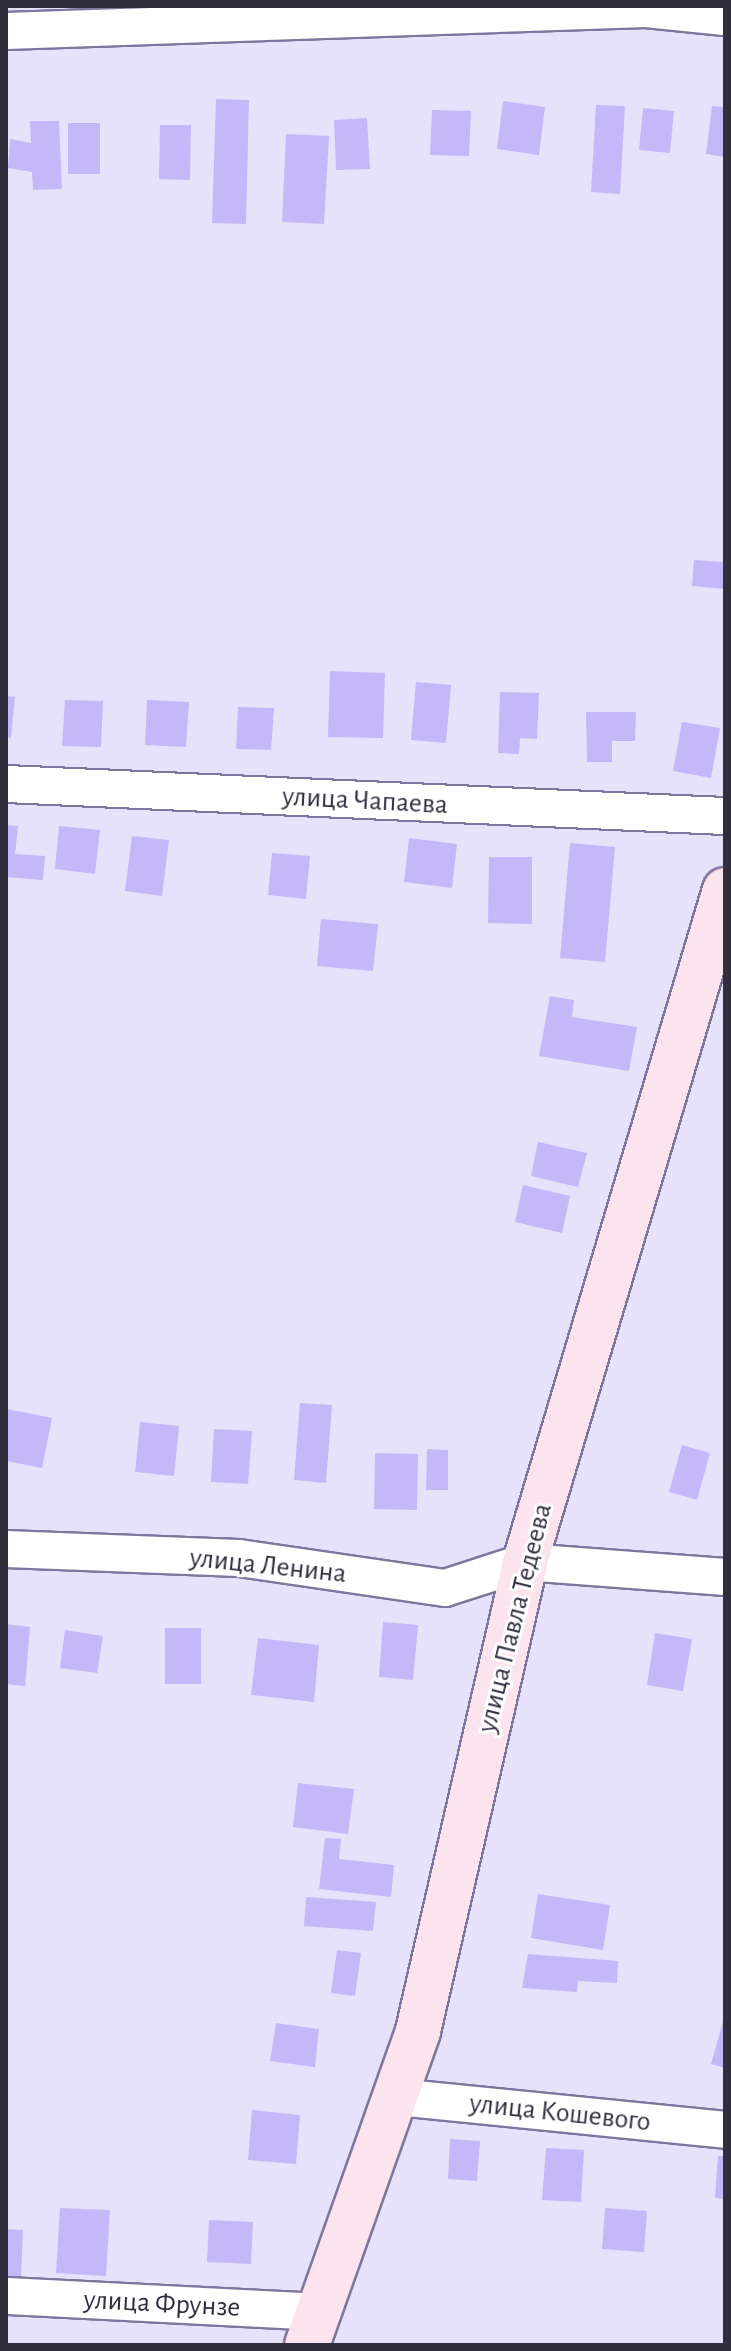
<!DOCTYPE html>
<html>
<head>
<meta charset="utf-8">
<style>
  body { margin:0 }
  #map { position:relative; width:731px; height:2351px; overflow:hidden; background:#e6e2fb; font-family:"Alegreya Sans",sans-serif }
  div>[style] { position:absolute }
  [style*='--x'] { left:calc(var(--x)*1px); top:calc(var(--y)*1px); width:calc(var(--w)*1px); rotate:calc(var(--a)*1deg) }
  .building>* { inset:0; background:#c5b8f8 }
  .roads { filter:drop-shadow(2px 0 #7e769c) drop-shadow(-2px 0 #7e769c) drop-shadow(0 2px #7e769c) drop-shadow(0 -2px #7e769c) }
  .minor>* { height:36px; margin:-18px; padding:0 18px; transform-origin:18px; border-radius:18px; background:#fff }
  .secondary>* { height:44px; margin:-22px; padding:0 22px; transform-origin:22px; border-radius:22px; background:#fbe4ed }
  span { translate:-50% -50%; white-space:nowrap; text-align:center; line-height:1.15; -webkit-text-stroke:6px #fff; paint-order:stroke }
  .street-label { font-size:28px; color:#312e3e }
  .frame { position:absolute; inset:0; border:8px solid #312e3e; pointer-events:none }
</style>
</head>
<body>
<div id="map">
  <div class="building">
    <i style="clip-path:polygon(216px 99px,249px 100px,246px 224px,212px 223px)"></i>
    <i style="clip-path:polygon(503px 101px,545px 107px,539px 155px,497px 149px)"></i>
    <i style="clip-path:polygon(596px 105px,625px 106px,620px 194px,591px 192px)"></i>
    <i style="clip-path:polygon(712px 106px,725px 107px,725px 157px,706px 154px)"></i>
    <i style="clip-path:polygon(643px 108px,674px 111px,670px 153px,639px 150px)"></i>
    <i style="clip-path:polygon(432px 110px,471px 111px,469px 156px,430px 155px)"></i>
    <i style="clip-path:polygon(367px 118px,370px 169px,336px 170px,334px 120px)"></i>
    <i style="clip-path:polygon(30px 121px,59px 121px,62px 189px,33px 190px,32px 172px,8px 168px,10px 139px,31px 143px)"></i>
    <i style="clip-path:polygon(68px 123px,100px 123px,100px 174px,68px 174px)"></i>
    <i style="clip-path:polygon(160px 125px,191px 125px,190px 180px,159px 179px)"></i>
    <i style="clip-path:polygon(286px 134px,329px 136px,324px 224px,282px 222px)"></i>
    <i style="clip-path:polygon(694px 560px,725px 562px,725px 589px,692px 586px)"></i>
    <i style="clip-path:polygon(330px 671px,385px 673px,383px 738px,328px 737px)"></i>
    <i style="clip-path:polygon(416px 682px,451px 685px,446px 743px,411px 740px)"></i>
    <i style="clip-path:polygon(500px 692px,539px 693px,537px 739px,520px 738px,519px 754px,498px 753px)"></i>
    <i style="clip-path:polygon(6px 696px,15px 697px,11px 738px,6px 737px)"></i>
    <i style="clip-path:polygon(65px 700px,103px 701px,101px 747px,62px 746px)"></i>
    <i style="clip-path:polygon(147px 700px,189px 702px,186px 747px,145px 745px)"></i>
    <i style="clip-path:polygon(238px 707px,274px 708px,271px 750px,236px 749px)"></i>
    <i style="clip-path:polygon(586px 712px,636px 712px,635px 741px,612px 741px,612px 762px,587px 762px)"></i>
    <i style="clip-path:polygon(682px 722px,720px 728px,711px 778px,673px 771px)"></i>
    <i style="clip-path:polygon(6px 825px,18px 826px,15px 854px,45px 856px,43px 880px,6px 877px)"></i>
    <i style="clip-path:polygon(59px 826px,100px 830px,95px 874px,55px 869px)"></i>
    <i style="clip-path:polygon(132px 836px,169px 840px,162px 896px,125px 891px)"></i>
    <i style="clip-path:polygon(409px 838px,457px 844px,452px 888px,404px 882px)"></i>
    <i style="clip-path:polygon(570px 843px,615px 847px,605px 962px,560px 958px)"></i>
    <i style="clip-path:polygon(272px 853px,310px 856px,306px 899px,268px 895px)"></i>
    <i style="clip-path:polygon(489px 857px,532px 857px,532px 924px,488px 923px)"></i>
    <i style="clip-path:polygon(321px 919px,378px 924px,373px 971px,317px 966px)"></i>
    <i style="clip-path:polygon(550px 996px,574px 1000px,572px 1017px,637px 1027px,629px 1071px,539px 1056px)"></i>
    <i style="clip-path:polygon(538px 1142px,587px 1153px,578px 1187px,531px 1176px)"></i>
    <i style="clip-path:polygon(523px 1185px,570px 1196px,562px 1233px,515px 1222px)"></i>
    <i style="clip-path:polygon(300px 1403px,332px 1405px,326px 1483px,294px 1480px)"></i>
    <i style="clip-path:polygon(7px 1409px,52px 1418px,42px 1468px,6px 1461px)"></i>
    <i style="clip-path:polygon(140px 1422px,179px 1426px,174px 1476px,135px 1472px)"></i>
    <i style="clip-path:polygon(214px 1429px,252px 1431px,248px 1484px,211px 1482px)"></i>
    <i style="clip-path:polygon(682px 1445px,710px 1453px,697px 1500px,669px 1492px)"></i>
    <i style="clip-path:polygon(427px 1449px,448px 1450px,448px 1490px,426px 1490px)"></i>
    <i style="clip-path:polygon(375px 1453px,418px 1454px,417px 1510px,374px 1509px)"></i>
    <i style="clip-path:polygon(383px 1622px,418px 1625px,413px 1680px,379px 1677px)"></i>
    <i style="clip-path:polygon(6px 1624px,30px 1627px,25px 1686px,6px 1684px)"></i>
    <i style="clip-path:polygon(165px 1628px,201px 1628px,201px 1684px,165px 1684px)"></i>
    <i style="clip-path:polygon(65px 1630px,103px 1636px,97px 1673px,60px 1668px)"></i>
    <i style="clip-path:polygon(655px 1633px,692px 1639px,683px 1691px,647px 1685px)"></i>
    <i style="clip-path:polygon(258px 1638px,319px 1645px,314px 1702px,251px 1695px)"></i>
    <i style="clip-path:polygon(298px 1783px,354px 1789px,348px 1834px,293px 1827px)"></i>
    <i style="clip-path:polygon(325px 1838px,341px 1839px,339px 1859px,394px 1865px,391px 1897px,319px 1889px)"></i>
    <i style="clip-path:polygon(538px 1894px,610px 1905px,603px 1950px,531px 1938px)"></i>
    <i style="clip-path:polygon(306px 1897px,376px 1902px,373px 1931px,304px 1926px)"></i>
    <i style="clip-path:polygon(337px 1950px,361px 1953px,355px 1996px,331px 1993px)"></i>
    <i style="clip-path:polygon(528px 1954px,618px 1961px,617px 1983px,578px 1981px,577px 1992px,522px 1988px)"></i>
    <i style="clip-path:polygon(724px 2018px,725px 2018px,725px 2068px,711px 2064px)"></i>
    <i style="clip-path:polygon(276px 2023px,319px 2029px,315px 2067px,270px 2061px)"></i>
    <i style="clip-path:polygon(252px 2110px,300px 2115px,296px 2164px,248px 2160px)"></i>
    <i style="clip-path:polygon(450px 2139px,480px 2141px,477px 2181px,448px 2179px)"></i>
    <i style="clip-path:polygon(546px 2148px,584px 2150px,581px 2202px,542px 2200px)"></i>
    <i style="clip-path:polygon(718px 2156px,725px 2156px,725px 2199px,715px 2198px)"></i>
    <i style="clip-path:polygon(60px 2208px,110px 2210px,106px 2276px,56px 2273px)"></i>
    <i style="clip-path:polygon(605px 2208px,647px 2211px,644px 2252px,602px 2249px)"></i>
    <i style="clip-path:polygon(209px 2220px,253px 2222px,251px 2264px,207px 2262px)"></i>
    <i style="clip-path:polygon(6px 2229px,23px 2230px,21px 2277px,6px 2277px)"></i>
  </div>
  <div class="roads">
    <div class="minor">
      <i style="--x:6;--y:31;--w:640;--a:-1.97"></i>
      <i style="--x:646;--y:9;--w:79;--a:5.8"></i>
      <i style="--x:6;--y:784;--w:720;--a:2.55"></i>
      <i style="--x:6;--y:1549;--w:233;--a:2.2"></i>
      <i style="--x:239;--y:1558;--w:208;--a:8.3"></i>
      <i style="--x:445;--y:1588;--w:84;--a:-18"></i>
      <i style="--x:525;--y:1562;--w:201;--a:4.3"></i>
      <i style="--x:396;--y:2097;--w:331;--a:5.7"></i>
      <i style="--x:6;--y:2296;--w:312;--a:2.9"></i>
    </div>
    <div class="secondary">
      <i style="--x:307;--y:2345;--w:333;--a:-70.5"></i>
      <i style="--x:418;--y:2031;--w:481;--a:-77.1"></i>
      <i style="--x:525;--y:1562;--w:701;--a:-73.43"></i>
    </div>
  </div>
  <div class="street-label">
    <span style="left:365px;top:801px;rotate:3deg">улица Чапаева</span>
    <span style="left:268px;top:1566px;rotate:6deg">улица Ленина</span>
    <span style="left:515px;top:1618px;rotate:-76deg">улица Павла Тедеева</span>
    <span style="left:560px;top:2113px;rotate:6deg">улица Кошевого</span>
    <span style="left:162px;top:2304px;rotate:3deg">улица Фрунзе</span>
  </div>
  <div class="frame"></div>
</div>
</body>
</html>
